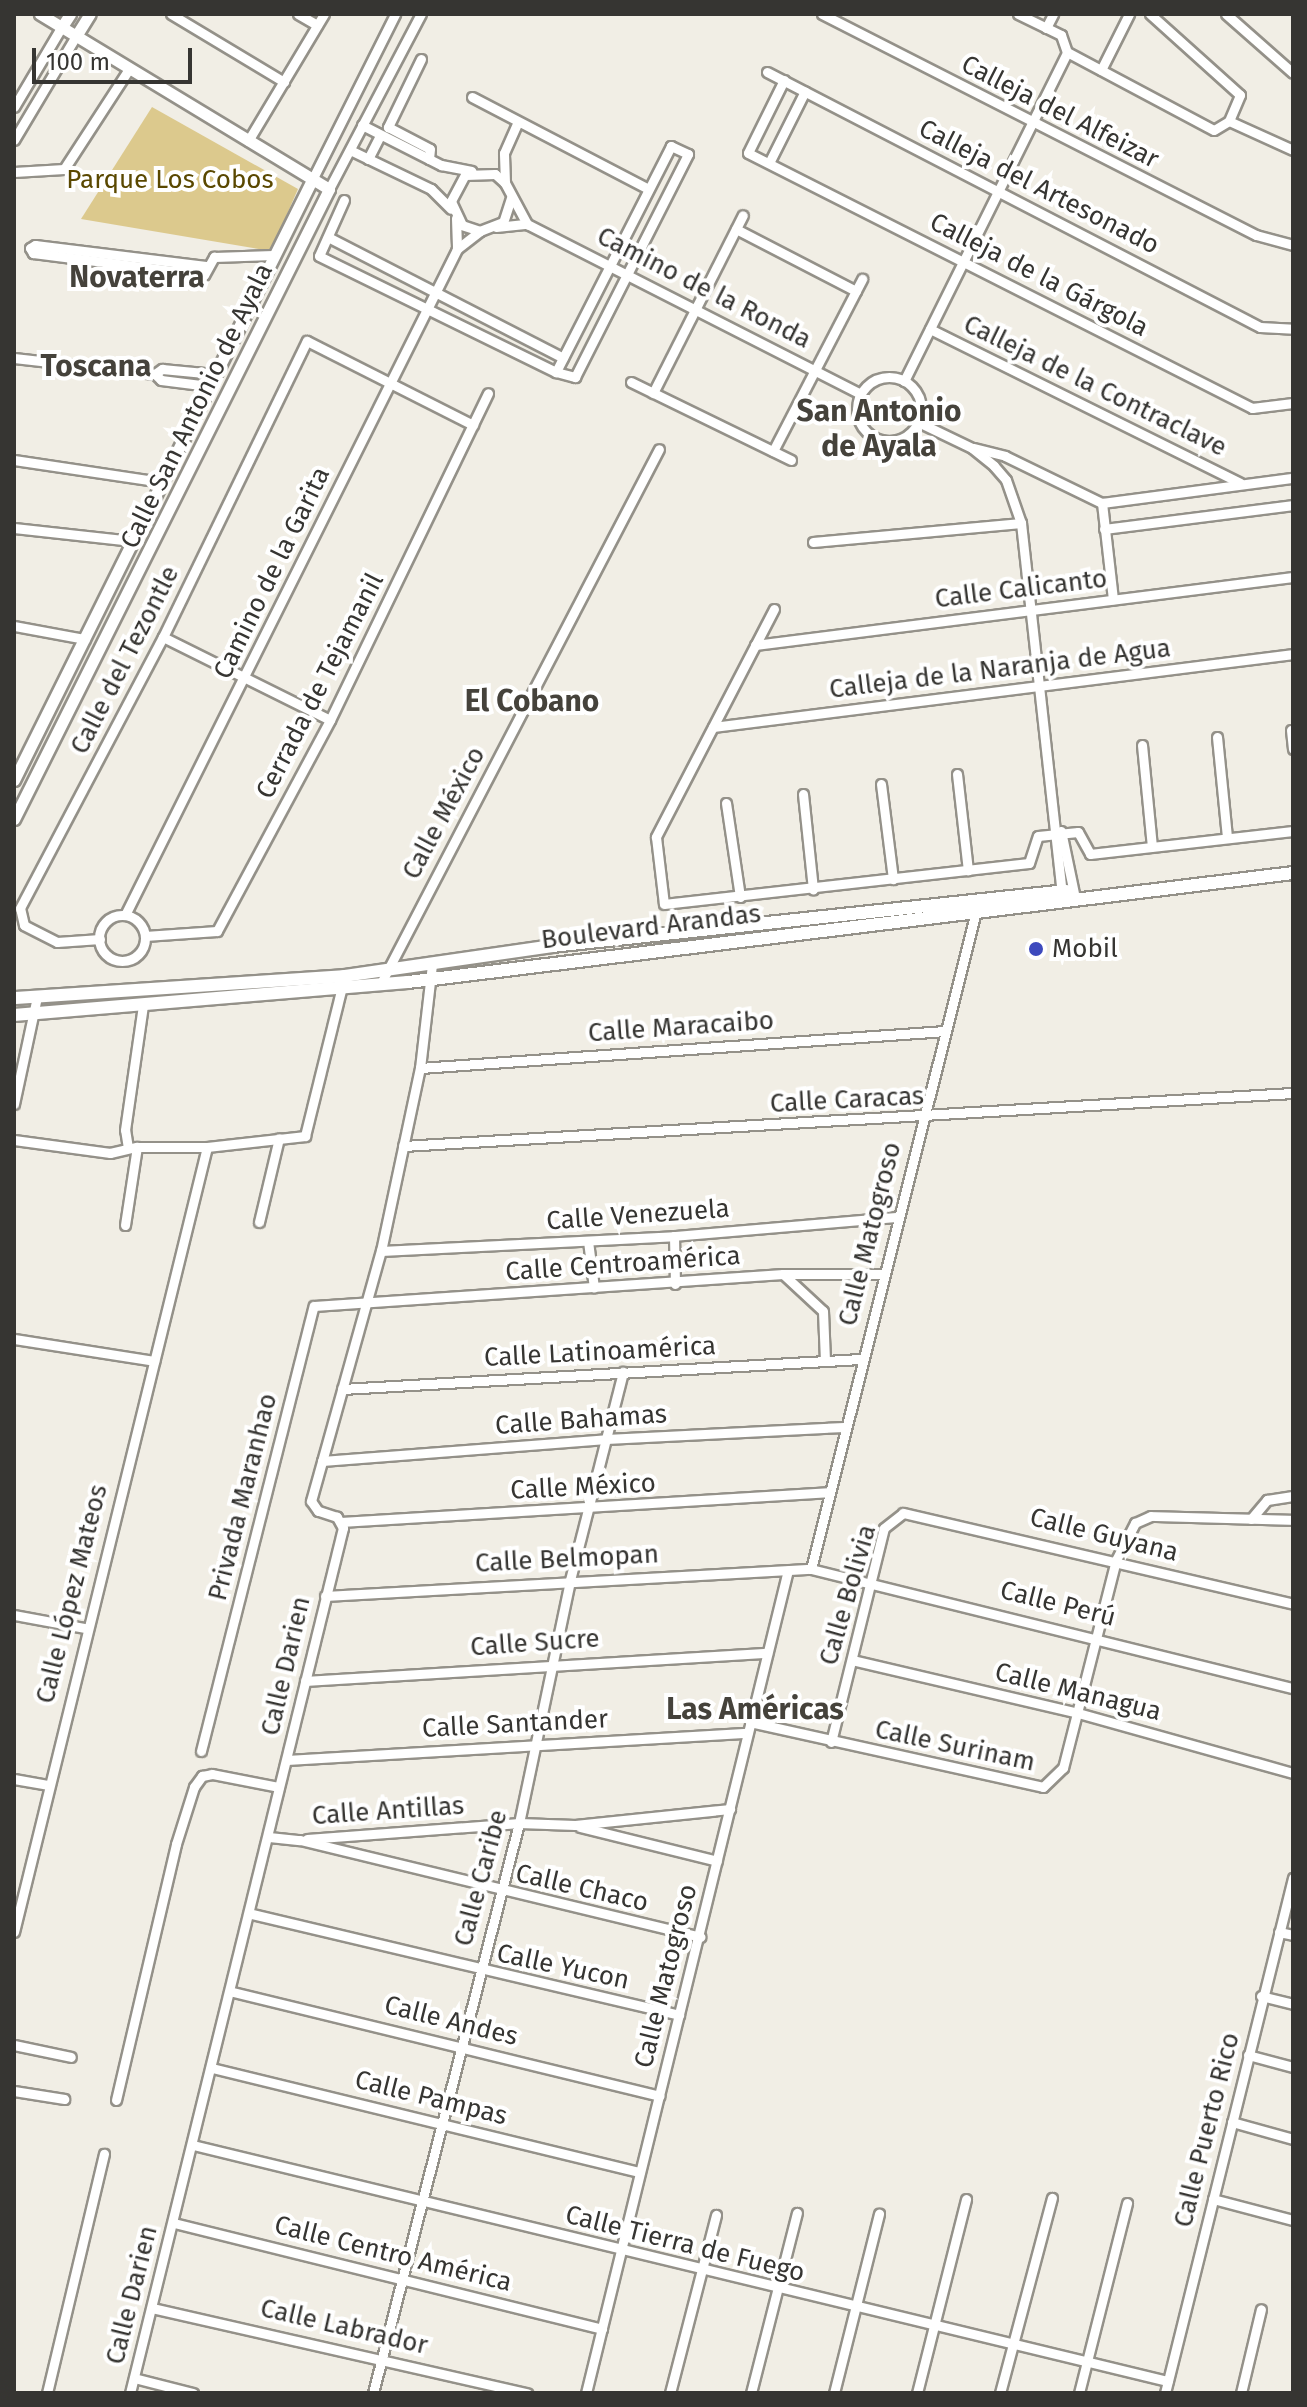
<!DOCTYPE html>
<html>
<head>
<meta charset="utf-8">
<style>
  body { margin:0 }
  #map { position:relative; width:1307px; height:2407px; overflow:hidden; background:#f1eee5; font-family:"Fira Sans",sans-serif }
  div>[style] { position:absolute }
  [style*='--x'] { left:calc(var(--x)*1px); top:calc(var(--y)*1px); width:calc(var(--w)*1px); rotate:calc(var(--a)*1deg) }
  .green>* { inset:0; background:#dcc98d }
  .roads { filter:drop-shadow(2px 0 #949189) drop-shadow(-2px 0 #949189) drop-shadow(0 2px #949189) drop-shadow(0 -2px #949189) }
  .minor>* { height:9px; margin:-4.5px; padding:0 4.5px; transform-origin:4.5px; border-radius:4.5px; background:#fff }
  .minor>.ring { margin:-4.5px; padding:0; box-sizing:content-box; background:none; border:9px solid #fff; border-radius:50% }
  .tertiary>* { height:11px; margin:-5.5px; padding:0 5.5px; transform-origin:5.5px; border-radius:5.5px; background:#fff }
  .secondary>* { height:12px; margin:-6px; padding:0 6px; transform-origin:6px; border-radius:6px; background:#fff }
  .dots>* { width:22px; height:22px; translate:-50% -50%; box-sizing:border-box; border:4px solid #fff; border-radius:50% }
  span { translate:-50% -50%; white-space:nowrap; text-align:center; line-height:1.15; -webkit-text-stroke:8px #fff; paint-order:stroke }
  .street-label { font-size:26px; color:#363532 }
  .park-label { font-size:26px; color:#5a4800 }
  .poi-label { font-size:26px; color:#363532 }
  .left { translate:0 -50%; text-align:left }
  .quarter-label { font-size:30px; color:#45423b; font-weight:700 }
  .frame { position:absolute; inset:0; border:16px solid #363532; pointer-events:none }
  .scale { position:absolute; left:32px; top:48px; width:160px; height:36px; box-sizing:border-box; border:4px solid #363532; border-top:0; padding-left:10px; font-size:24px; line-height:28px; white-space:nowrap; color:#363532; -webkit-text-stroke:6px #fff; paint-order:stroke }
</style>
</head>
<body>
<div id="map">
  <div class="green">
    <i style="clip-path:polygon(152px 107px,298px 189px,271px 251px,81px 219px)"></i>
  </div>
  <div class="roads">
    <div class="minor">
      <i style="--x:171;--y:14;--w:132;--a:31"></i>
      <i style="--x:298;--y:14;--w:22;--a:30"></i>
      <i style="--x:822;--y:14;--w:487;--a:27"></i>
      <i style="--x:1256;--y:235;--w:38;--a:15"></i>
      <i style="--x:1018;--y:14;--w:48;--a:26"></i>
      <i style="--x:1061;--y:35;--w:18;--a:71"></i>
      <i style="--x:1067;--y:52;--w:166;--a:28"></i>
      <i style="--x:1214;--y:130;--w:17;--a:-31"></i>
      <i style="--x:1229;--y:121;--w:70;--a:24.4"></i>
      <i style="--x:1150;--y:14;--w:121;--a:42"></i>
      <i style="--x:1240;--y:95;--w:28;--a:113"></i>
      <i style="--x:1226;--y:14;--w:89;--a:41.4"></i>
      <i style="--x:1046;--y:28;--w:16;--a:-63"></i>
      <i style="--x:421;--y:59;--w:76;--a:115.9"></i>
      <i style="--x:388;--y:127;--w:47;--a:27.6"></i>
      <i style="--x:430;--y:149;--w:10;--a:96"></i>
      <i style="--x:1101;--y:70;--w:63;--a:-63.4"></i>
      <i style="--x:767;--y:72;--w:555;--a:27.35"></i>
      <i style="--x:1260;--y:327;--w:33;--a:3"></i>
      <i style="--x:784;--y:80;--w:81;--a:116.3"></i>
      <i style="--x:748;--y:153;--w:565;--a:26.84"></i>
      <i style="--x:1252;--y:408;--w:41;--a:-7"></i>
      <i style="--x:472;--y:97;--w:199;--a:27.5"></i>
      <i style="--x:14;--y:107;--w:92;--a:-59.3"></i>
      <i style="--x:362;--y:125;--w:89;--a:26.9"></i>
      <i style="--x:441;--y:165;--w:31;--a:11"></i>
      <i style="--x:14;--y:140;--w:121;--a:-59.2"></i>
      <i style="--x:248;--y:141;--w:148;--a:-59.1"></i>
      <i style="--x:350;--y:150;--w:90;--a:25.7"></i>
      <i style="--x:431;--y:189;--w:28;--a:45"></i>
      <i style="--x:368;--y:159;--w:27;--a:-63"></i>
      <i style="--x:769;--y:163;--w:80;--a:-63.4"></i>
      <i style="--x:14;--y:172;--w:50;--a:-3.4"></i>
      <i style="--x:64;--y:169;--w:119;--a:-57"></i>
      <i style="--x:312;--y:180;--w:186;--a:-63.4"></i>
      <i style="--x:505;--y:183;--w:30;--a:-92"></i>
      <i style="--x:504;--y:153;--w:34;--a:-66"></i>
      <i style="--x:329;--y:189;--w:198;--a:-62.3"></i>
      <i style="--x:511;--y:198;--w:25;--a:108"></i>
      <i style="--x:503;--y:222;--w:25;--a:159"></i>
      <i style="--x:480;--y:231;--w:19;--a:-162"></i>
      <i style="--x:462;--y:225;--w:26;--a:-115"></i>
      <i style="--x:451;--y:201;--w:30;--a:-62"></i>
      <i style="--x:465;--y:175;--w:30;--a:-2"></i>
      <i style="--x:495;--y:174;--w:13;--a:42"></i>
      <i style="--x:505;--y:183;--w:47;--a:61.8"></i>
      <i style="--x:344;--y:200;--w:61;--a:114.1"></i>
      <i style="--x:319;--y:256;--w:264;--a:26.1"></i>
      <i style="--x:556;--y:372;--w:20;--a:15"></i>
      <i style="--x:575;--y:377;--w:250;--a:-63.1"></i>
      <i style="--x:688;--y:154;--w:19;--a:-155"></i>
      <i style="--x:671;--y:146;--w:254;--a:117"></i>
      <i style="--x:456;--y:218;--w:31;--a:88"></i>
      <i style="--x:496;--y:227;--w:31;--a:-6"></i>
      <i style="--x:527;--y:224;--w:374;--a:27"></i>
      <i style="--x:736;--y:229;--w:135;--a:27.3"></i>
      <i style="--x:328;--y:237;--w:264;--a:27.2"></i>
      <i style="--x:30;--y:248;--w:6;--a:59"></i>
      <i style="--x:33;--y:253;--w:172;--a:7.3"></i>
      <i style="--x:204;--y:275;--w:21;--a:-61"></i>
      <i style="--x:214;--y:257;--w:59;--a:-1.9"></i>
      <i style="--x:30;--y:248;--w:6;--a:-31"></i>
      <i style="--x:35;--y:245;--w:172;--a:7"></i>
      <i style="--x:930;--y:329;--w:346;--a:26.4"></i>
      <i style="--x:14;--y:358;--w:142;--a:6.5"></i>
      <i style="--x:155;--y:374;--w:8;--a:45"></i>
      <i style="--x:161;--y:380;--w:48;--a:7.1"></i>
      <i style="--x:155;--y:374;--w:9;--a:-36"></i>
      <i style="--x:162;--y:369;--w:53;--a:5.4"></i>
      <i class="ring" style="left:857px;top:377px;width:55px;height:55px"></i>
      <i style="--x:904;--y:381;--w:367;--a:-63.6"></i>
      <i style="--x:631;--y:382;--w:178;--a:26"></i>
      <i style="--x:653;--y:393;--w:199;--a:-63.2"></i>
      <i style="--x:918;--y:422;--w:60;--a:25.7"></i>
      <i style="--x:972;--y:448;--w:28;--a:39"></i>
      <i style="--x:994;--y:466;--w:18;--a:49"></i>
      <i style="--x:1006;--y:480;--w:46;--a:70.8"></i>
      <i style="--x:1021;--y:523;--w:376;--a:83.7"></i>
      <i style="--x:974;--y:448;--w:32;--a:14"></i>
      <i style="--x:1005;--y:456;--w:108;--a:25.9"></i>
      <i style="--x:773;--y:451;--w:194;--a:-62.6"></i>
      <i style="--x:14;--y:460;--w:150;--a:8.5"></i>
      <i style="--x:1102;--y:503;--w:193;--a:-7.5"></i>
      <i style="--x:1102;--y:503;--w:97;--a:83.5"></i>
      <i style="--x:14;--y:528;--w:119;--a:6.3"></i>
      <i style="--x:1104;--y:529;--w:191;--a:-7.2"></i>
      <i style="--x:813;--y:542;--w:209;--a:-5.2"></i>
      <i style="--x:774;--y:609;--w:257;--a:117.4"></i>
      <i style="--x:656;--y:837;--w:67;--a:83.2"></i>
      <i style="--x:664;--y:904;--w:367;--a:-6.4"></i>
      <i style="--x:1029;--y:863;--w:28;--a:-72"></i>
      <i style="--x:1038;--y:836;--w:40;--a:-5.7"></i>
      <i style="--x:1078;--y:832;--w:25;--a:61"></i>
      <i style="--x:1090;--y:854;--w:204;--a:-6.5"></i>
      <i style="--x:14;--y:626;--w:72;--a:10.4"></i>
      <i style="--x:163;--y:637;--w:186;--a:26.4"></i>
      <i style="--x:755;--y:645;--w:542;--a:-7.2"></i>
      <i style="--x:713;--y:727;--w:585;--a:-7.17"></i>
      <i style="--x:1291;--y:730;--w:19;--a:84"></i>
      <i style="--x:1217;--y:737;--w:101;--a:84.3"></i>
      <i style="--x:1142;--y:745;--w:102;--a:84.4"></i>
      <i style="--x:957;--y:774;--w:97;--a:83.5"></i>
      <i style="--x:881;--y:784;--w:96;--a:82.8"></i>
      <i style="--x:803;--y:794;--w:96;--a:84"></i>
      <i style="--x:726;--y:803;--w:95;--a:81.5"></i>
      <i style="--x:1061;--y:831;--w:68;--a:78.2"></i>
      <i style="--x:125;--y:915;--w:744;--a:-63.5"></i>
      <i style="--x:457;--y:249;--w:29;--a:-38"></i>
      <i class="ring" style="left:99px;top:915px;width:37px;height:37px"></i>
      <i style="--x:145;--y:936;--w:72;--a:-4"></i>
      <i style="--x:217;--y:931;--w:239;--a:-61.8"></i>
      <i style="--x:330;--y:720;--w:363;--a:-64.2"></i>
      <i style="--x:100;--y:939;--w:43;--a:176"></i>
      <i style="--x:57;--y:942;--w:37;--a:-153"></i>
      <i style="--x:24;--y:925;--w:17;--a:-103"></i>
      <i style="--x:20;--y:908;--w:306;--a:-62.2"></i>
      <i style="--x:163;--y:637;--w:329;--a:-64.1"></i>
      <i style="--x:307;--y:341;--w:186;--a:26.8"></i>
      <i style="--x:380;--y:985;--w:604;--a:-62.5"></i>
      <i style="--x:420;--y:1068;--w:526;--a:-4.03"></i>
      <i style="--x:14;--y:1104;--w:109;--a:-77.9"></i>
      <i style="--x:14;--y:1140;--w:97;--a:7.7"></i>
      <i style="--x:110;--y:1153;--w:28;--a:-13"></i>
      <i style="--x:137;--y:1147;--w:70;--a:0"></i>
      <i style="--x:207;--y:1147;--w:99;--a:-6.4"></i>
      <i style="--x:305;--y:1136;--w:158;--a:-76.1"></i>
      <i style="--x:403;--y:1146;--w:892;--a:-3.41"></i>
      <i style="--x:128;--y:1148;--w:18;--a:-99"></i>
      <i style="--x:125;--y:1130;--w:126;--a:-81.8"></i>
      <i style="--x:259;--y:1222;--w:86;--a:-76.6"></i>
      <i style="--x:125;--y:1225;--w:79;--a:-81.3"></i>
      <i style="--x:674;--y:1236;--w:48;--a:88.8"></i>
      <i style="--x:588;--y:1241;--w:47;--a:82.7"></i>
      <i style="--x:381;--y:1251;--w:293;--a:-2.9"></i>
      <i style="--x:674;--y:1236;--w:224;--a:-4.9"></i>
      <i style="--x:783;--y:1274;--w:54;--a:42.8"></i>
      <i style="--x:823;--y:1311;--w:50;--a:87.7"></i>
      <i style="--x:14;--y:1339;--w:142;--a:8.9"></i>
      <i style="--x:342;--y:1389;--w:520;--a:-3.31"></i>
      <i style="--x:322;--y:1461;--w:285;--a:-4.4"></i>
      <i style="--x:606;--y:1439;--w:238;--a:-2.9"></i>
      <i style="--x:1251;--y:1519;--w:25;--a:-50"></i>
      <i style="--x:1267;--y:1500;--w:26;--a:-9"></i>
      <i style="--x:341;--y:1522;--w:487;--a:-3.5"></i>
      <i style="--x:811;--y:1569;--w:678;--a:-75.92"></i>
      <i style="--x:325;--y:1596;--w:487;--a:-3.2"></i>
      <i style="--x:811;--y:1569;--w:496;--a:13.9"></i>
      <i style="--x:14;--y:1615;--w:72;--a:10.4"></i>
      <i style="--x:852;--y:1660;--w:232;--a:13.2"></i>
      <i style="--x:1078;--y:1713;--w:223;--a:15.6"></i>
      <i style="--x:305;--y:1681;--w:463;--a:-3.5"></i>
      <i style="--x:750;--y:1722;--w:300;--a:12.5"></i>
      <i style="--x:1043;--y:1787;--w:28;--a:-44"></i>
      <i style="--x:1063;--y:1768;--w:215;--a:-75.7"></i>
      <i style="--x:1116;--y:1560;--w:42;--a:-62.8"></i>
      <i style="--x:1135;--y:1523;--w:17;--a:-24"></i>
      <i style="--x:1151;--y:1516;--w:142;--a:1.6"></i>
      <i style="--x:831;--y:1742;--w:220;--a:-76.1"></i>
      <i style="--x:884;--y:1528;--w:24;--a:-38"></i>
      <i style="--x:903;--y:1513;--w:400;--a:13.1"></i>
      <i style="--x:201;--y:1751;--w:459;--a:-75.8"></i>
      <i style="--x:314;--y:1306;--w:470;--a:-3.9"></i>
      <i style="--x:783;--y:1274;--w:100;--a:0"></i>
      <i style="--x:287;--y:1760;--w:461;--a:-3.4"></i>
      <i style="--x:14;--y:1779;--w:34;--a:10"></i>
      <i style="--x:580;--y:1827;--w:141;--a:13.9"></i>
      <i style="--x:269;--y:1837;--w:31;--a:6"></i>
      <i style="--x:300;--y:1840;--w:412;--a:13.6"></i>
      <i style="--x:307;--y:1839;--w:213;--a:-4.3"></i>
      <i style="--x:519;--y:1823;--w:56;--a:2"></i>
      <i style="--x:575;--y:1825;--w:156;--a:-5.9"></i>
      <i style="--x:252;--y:1914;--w:439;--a:13.3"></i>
      <i style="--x:14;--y:1932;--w:808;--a:-76.19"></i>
      <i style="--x:1279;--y:1932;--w:14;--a:12"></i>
      <i style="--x:233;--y:1992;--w:439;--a:13.7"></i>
      <i style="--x:1261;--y:1996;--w:33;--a:14"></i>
      <i style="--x:14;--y:2045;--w:58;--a:11.9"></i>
      <i style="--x:1248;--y:2055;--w:47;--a:14.9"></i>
      <i style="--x:212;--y:2068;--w:439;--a:13.7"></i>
      <i style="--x:14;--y:2091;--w:51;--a:9.1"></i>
      <i style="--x:116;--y:2100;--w:263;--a:-76.8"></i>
      <i style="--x:176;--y:1844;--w:60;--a:-72.5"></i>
      <i style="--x:194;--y:1787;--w:14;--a:-54"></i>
      <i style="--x:202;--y:1776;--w:10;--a:-11"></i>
      <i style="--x:212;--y:1774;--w:68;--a:11"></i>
      <i style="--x:1232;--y:2122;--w:63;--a:15.6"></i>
      <i style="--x:193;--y:2145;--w:1003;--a:13.61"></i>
      <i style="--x:1213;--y:2199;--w:83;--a:14.7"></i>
      <i style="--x:174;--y:2223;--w:441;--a:13.9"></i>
      <i style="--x:152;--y:2308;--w:385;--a:12.8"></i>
      <i style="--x:134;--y:2378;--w:61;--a:14.3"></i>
      <i style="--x:47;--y:2393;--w:246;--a:-76.6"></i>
      <i style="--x:130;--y:2393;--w:891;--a:-76.17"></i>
      <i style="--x:343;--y:1528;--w:13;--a:-119"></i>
      <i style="--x:337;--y:1517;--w:20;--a:-162"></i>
      <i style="--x:318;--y:1511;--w:12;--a:-125"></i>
      <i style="--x:311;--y:1501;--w:260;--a:-74.4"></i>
      <i style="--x:381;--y:1251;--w:187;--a:-78"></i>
      <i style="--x:420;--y:1068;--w:104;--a:-83.4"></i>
      <i style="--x:373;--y:2393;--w:588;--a:-75.63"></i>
      <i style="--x:519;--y:1823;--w:248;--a:-78.1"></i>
      <i style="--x:570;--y:1580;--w:215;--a:-75.7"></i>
      <i style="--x:586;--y:2393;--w:847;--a:-76.21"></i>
      <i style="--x:670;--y:2393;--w:184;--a:-75.5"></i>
      <i style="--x:751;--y:2393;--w:186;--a:-75.7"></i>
      <i style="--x:834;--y:2393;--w:185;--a:-75.9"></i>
      <i style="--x:917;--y:2393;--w:200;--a:-75.8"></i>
      <i style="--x:1000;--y:2393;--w:202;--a:-75.1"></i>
      <i style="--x:1079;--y:2393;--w:196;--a:-75.8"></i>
      <i style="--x:1165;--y:2393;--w:531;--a:-76.04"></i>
      <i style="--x:1241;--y:2393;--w:86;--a:-76.6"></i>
    </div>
    <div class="tertiary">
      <i style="--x:61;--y:28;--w:17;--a:-57"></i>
      <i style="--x:76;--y:36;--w:26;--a:-58"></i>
      <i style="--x:14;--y:780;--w:670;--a:-63.59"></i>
      <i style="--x:14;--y:819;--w:704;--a:-63.43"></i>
      <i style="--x:329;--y:189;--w:338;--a:-148.8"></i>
    </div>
    <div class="secondary">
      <i style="--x:14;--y:998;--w:331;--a:-3.8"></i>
      <i style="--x:344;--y:976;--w:210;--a:-8.2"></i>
      <i style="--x:552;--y:946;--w:518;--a:-6.1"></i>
      <i style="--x:14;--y:1015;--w:395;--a:-4.8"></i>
      <i style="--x:408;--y:982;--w:892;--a:-7.02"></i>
    </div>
  </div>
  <div class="dots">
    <i style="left:1036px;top:949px;background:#3d49bd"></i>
  </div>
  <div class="street-label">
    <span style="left:1060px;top:112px;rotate:27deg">Calleja del Alfeizar</span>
    <span style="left:1039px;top:187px;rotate:27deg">Calleja del Artesonado</span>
    <span style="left:1039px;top:275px;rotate:27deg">Calleja de la Gárgola</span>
    <span style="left:704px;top:288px;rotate:27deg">Camino de la Ronda</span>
    <span style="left:1095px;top:386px;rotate:26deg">Calleja de la Contraclave</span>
    <span style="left:197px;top:406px;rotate:-64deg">Calle San Antonio de Ayala</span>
    <span style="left:272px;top:573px;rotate:-64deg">Camino de la Garita</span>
    <span style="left:1021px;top:589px;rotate:-7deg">Calle Calicanto</span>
    <span style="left:125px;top:660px;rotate:-63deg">Calle del Tezontle</span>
    <span style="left:1000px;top:669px;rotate:-7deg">Calleja de la Naranja de Agua</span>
    <span style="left:320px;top:686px;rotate:-63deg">Cerrada de Tejamanil</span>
    <span style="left:444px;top:813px;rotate:-62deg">Calle México</span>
    <span style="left:651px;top:927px;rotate:-7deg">Boulevard Arandas</span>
    <span style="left:681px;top:1027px;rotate:-4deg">Calle Maracaibo</span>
    <span style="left:847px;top:1100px;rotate:-3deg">Calle Caracas</span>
    <span style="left:638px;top:1215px;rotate:-4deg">Calle Venezuela</span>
    <span style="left:870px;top:1234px;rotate:-76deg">Calle Matogroso</span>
    <span style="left:623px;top:1264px;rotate:-4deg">Calle Centroamérica</span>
    <span style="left:600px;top:1352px;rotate:-3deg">Calle Latinoamérica</span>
    <span style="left:581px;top:1420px;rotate:-4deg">Calle Bahamas</span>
    <span style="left:583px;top:1487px;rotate:-3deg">Calle México</span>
    <span style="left:243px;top:1497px;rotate:-76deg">Privada Maranhao</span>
    <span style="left:1104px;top:1535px;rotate:14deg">Calle Guyana</span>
    <span style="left:567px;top:1559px;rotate:-3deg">Calle Belmopan</span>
    <span style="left:72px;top:1594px;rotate:-76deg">Calle López Mateos</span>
    <span style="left:848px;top:1595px;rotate:-74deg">Calle Bolivia</span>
    <span style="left:1058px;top:1604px;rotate:14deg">Calle Perú</span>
    <span style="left:535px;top:1643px;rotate:-4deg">Calle Sucre</span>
    <span style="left:286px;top:1666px;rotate:-77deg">Calle Darien</span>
    <span style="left:1078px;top:1692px;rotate:14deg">Calle Managua</span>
    <span style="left:515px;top:1724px;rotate:-3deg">Calle Santander</span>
    <span style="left:955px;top:1746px;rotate:12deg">Calle Surinam</span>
    <span style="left:388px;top:1811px;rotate:-4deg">Calle Antillas</span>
    <span style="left:481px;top:1878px;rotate:-75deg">Calle Caribe</span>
    <span style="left:582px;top:1888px;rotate:13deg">Calle Chaco</span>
    <span style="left:563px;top:1967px;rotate:12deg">Calle Yucon</span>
    <span style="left:666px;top:1976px;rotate:-76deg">Calle Matogroso</span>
    <span style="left:451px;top:2021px;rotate:14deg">Calle Andes</span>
    <span style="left:431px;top:2098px;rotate:14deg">Calle Pampas</span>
    <span style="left:1207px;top:2130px;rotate:-76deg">Calle Puerto Rico</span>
    <span style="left:685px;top:2244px;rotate:14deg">Calle Tierra de Fuego</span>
    <span style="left:393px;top:2254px;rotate:14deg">Calle Centro América</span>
    <span style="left:132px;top:2295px;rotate:-76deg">Calle Darien</span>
    <span style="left:344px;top:2327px;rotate:13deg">Calle Labrador</span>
  </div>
  <div class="park-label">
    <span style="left:170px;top:180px">Parque Los Cobos</span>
  </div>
  <div class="poi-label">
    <span class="left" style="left:1052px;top:949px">Mobil</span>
  </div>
  <div class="quarter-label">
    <span style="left:137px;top:277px">Novaterra</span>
    <span style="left:96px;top:366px">Toscana</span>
    <span style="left:879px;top:428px">San Antonio<br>de Ayala</span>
    <span style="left:532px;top:701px">El Cobano</span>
    <span style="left:755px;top:1709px">Las Américas</span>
  </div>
  <div class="frame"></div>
  <div class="scale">100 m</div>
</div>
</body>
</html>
